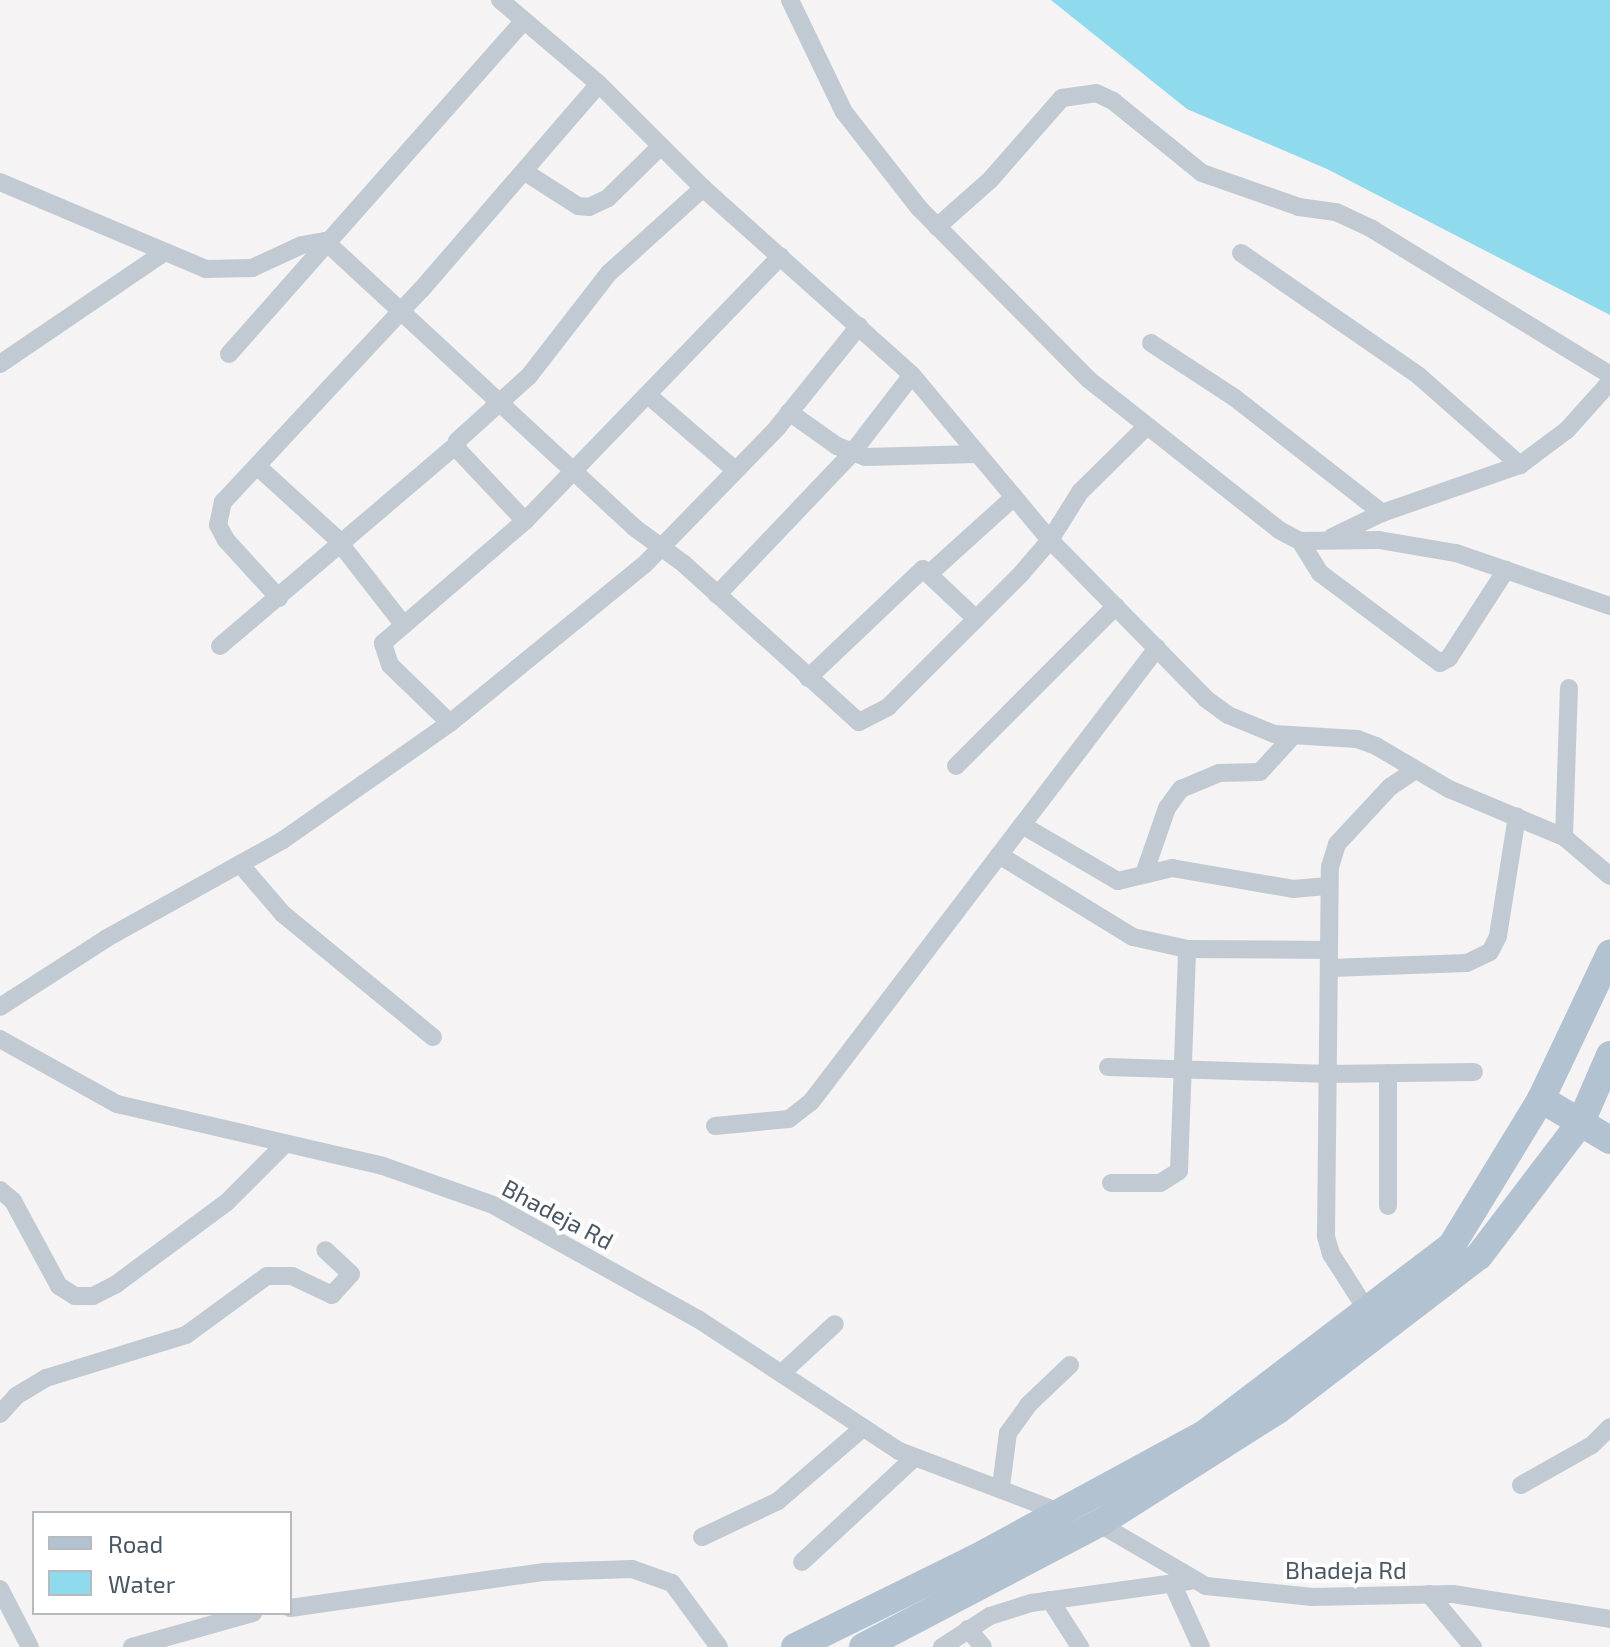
<!DOCTYPE html>
<html>
<head>
<meta charset="utf-8">
<style>
  body { margin:0 }
  #map { position:relative; width:1610px; height:1647px; overflow:hidden; background:#f5f3f3; font-family:"Exo 2",sans-serif }
  div>[style] { position:absolute }
  [style*='--x'] { left:calc(var(--x)*1px); top:calc(var(--y)*1px); width:calc(var(--w)*1px); rotate:calc(var(--a)*1deg) }
  .water>* { inset:0; background:#90daee }
  .street>* { height:18px; margin:-9px; padding:0 9px; transform-origin:9px; border-radius:9px; background:#c1cad2 }
  .primary>* { height:28px; margin:-14px; padding:0 14px; transform-origin:14px; border-radius:14px; background:#b3c2d1 }
  span { translate:-50% -50%; white-space:nowrap; text-align:center; line-height:1.15; -webkit-text-stroke:8px #fff; paint-order:stroke }
  .street-label { font-size:24px; color:#4a5661 }
  .legend { position:absolute; left:32px; top:1511px; width:260px; height:104px; box-sizing:border-box; background:#fff; border:2px solid #b7bbc0; margin:0; padding:10px 14px; list-style:none; font-size:24px; color:#4a5661 }
  .legend li { display:flex; align-items:center; gap:16px; height:40px }
  .legend b { width:40px; border:2px solid #b7bbc0 }
</style>
</head>
<body>
<div id="map">
  <div class="water">
    <i style="clip-path:polygon(1051px 0,1610px 0,1610px 315px,1327px 169px,1187px 109px)"></i>
  </div>
  <div class="street">
    <i style="--x:500;--y:0;--w:130;--a:40.3"></i>
    <i style="--x:599;--y:84;--w:147;--a:45"></i>
    <i style="--x:703;--y:188;--w:280;--a:41.8"></i>
    <i style="--x:912;--y:375;--w:215;--a:50.1"></i>
    <i style="--x:1050;--y:540;--w:223;--a:45.5"></i>
    <i style="--x:1206;--y:699;--w:27;--a:36"></i>
    <i style="--x:1228;--y:715;--w:50;--a:22.4"></i>
    <i style="--x:1274;--y:734;--w:83;--a:3.4"></i>
    <i style="--x:1357;--y:739;--w:20;--a:20"></i>
    <i style="--x:1376;--y:746;--w:85;--a:30.5"></i>
    <i style="--x:1449;--y:789;--w:125;--a:22.7"></i>
    <i style="--x:1564;--y:837;--w:60;--a:40.3"></i>
    <i style="--x:790;--y:0;--w:124;--a:64.3"></i>
    <i style="--x:844;--y:112;--w:122;--a:52"></i>
    <i style="--x:919;--y:208;--w:240;--a:45.3"></i>
    <i style="--x:1088;--y:379;--w:243;--a:38.3"></i>
    <i style="--x:1279;--y:530;--w:24;--a:28"></i>
    <i style="--x:1300;--y:541;--w:79;--a:-0.7"></i>
    <i style="--x:1379;--y:540;--w:78;--a:9.6"></i>
    <i style="--x:1456;--y:553;--w:163;--a:19"></i>
    <i style="--x:525;--y:172;--w:63;--a:32.7"></i>
    <i style="--x:578;--y:206;--w:11;--a:5"></i>
    <i style="--x:589;--y:207;--w:21;--a:-25"></i>
    <i style="--x:608;--y:198;--w:74;--a:-44.5"></i>
    <i style="--x:0;--y:182;--w:224;--a:22.9"></i>
    <i style="--x:206;--y:269;--w:46;--a:-1.2"></i>
    <i style="--x:252;--y:268;--w:55;--a:-24.7"></i>
    <i style="--x:302;--y:245;--w:23;--a:-10"></i>
    <i style="--x:325;--y:241;--w:422;--a:42.8"></i>
    <i style="--x:635;--y:528;--w:61;--a:36.3"></i>
    <i style="--x:684;--y:564;--w:236;--a:42.1"></i>
    <i style="--x:859;--y:722;--w:33;--a:-27"></i>
    <i style="--x:888;--y:707;--w:188;--a:-45"></i>
    <i style="--x:1021;--y:574;--w:45;--a:-49.5"></i>
    <i style="--x:1050;--y:540;--w:57;--a:-58"></i>
    <i style="--x:1080;--y:492;--w:94;--a:-44.6"></i>
    <i style="--x:937;--y:227;--w:72;--a:-41.6"></i>
    <i style="--x:991;--y:179;--w:108;--a:-48.8"></i>
    <i style="--x:1062;--y:98;--w:34;--a:-8"></i>
    <i style="--x:1096;--y:93;--w:19;--a:25"></i>
    <i style="--x:1113;--y:101;--w:114;--a:39"></i>
    <i style="--x:1202;--y:173;--w:103;--a:19.3"></i>
    <i style="--x:1299;--y:207;--w:37;--a:8"></i>
    <i style="--x:1336;--y:212;--w:40;--a:25"></i>
    <i style="--x:1372;--y:229;--w:279;--a:31.5"></i>
    <i style="--x:1241;--y:253;--w:216;--a:34.6"></i>
    <i style="--x:1419;--y:376;--w:135;--a:41.4"></i>
    <i style="--x:1151;--y:343;--w:100;--a:33.2"></i>
    <i style="--x:1235;--y:398;--w:187;--a:38"></i>
    <i style="--x:229;--y:354;--w:445;--a:-48.5"></i>
    <i style="--x:0;--y:364;--w:196;--a:-34.2"></i>
    <i style="--x:649;--y:396;--w:112;--a:40.7"></i>
    <i style="--x:789;--y:412;--w:59;--a:35.3"></i>
    <i style="--x:837;--y:446;--w:30;--a:21"></i>
    <i style="--x:865;--y:457;--w:112;--a:-1.5"></i>
    <i style="--x:257;--y:466;--w:105;--a:42.3"></i>
    <i style="--x:335;--y:537;--w:110;--a:52"></i>
    <i style="--x:525;--y:521;--w:98;--a:-133.3"></i>
    <i style="--x:458;--y:450;--w:9;--a:-96"></i>
    <i style="--x:457;--y:441;--w:97;--a:-42.1"></i>
    <i style="--x:529;--y:376;--w:130;--a:-52.2"></i>
    <i style="--x:609;--y:273;--w:127;--a:-42.1"></i>
    <i style="--x:1332;--y:537;--w:55;--a:-25.6"></i>
    <i style="--x:1382;--y:513;--w:146;--a:-19.2"></i>
    <i style="--x:1520;--y:465;--w:59;--a:-36.7"></i>
    <i style="--x:1567;--y:430;--w:64;--a:-48.1"></i>
    <i style="--x:1300;--y:541;--w:38;--a:58"></i>
    <i style="--x:1320;--y:573;--w:150;--a:36.9"></i>
    <i style="--x:1440;--y:663;--w:10;--a:-29"></i>
    <i style="--x:1449;--y:658;--w:105;--a:-57.1"></i>
    <i style="--x:931;--y:572;--w:112;--a:-42.1"></i>
    <i style="--x:717;--y:595;--w:196;--a:-46.4"></i>
    <i style="--x:852;--y:453;--w:98;--a:-52.4"></i>
    <i style="--x:279;--y:598;--w:79;--a:-132.4"></i>
    <i style="--x:226;--y:540;--w:17;--a:-118"></i>
    <i style="--x:218;--y:525;--w:24;--a:-78"></i>
    <i style="--x:223;--y:502;--w:290;--a:-47"></i>
    <i style="--x:421;--y:290;--w:272;--a:-49.2"></i>
    <i style="--x:220;--y:646;--w:310;--a:-40.4"></i>
    <i style="--x:808;--y:678;--w:158;--a:-43.5"></i>
    <i style="--x:923;--y:569;--w:73;--a:43.3"></i>
    <i style="--x:450;--y:723;--w:83;--a:-136"></i>
    <i style="--x:390;--y:665;--w:23;--a:-108"></i>
    <i style="--x:383;--y:643;--w:187;--a:-40.7"></i>
    <i style="--x:525;--y:521;--w:368;--a:-46"></i>
    <i style="--x:956;--y:766;--w:226;--a:-45"></i>
    <i style="--x:1022;--y:825;--w:111;--a:30.3"></i>
    <i style="--x:1118;--y:881;--w:56;--a:-13.5"></i>
    <i style="--x:1172;--y:868;--w:123;--a:9.8"></i>
    <i style="--x:1293;--y:889;--w:36;--a:-5"></i>
    <i style="--x:1564;--y:837;--w:149;--a:-88.1"></i>
    <i style="--x:999;--y:855;--w:157;--a:31.5"></i>
    <i style="--x:1133;--y:937;--w:55;--a:12.5"></i>
    <i style="--x:1187;--y:949;--w:142;--a:0.4"></i>
    <i style="--x:240;--y:864;--w:66;--a:49.3"></i>
    <i style="--x:283;--y:914;--w:194;--a:39.4"></i>
    <i style="--x:1144;--y:874;--w:70;--a:-70.8"></i>
    <i style="--x:1167;--y:808;--w:24;--a:-54"></i>
    <i style="--x:1181;--y:789;--w:41;--a:-22.8"></i>
    <i style="--x:1219;--y:773;--w:41;--a:-1.4"></i>
    <i style="--x:1260;--y:772;--w:47;--a:-47.6"></i>
    <i style="--x:1330;--y:968;--w:137;--a:-2.1"></i>
    <i style="--x:1467;--y:963;--w:25;--a:-26"></i>
    <i style="--x:1490;--y:952;--w:18;--a:-63"></i>
    <i style="--x:1498;--y:936;--w:121;--a:-81"></i>
    <i style="--x:0;--y:1007;--w:127;--a:-32.8"></i>
    <i style="--x:107;--y:938;--w:201;--a:-29.1"></i>
    <i style="--x:283;--y:840;--w:204;--a:-35"></i>
    <i style="--x:450;--y:723;--w:250;--a:-39.2"></i>
    <i style="--x:644;--y:565;--w:191;--a:-45.8"></i>
    <i style="--x:777;--y:428;--w:131;--a:-51.2"></i>
    <i style="--x:0;--y:1039;--w:134;--a:29.1"></i>
    <i style="--x:117;--y:1104;--w:273;--a:13.1"></i>
    <i style="--x:383;--y:1166;--w:117;--a:19.5"></i>
    <i style="--x:493;--y:1205;--w:235;--a:29.1"></i>
    <i style="--x:698;--y:1319;--w:240;--a:33.3"></i>
    <i style="--x:899;--y:1451;--w:172;--a:20.8"></i>
    <i style="--x:1108;--y:1067;--w:220;--a:1.8"></i>
    <i style="--x:1328;--y:1074;--w:146;--a:-0.8"></i>
    <i style="--x:1388;--y:1073;--w:133;--a:90"></i>
    <i style="--x:715;--y:1126;--w:74;--a:-5.4"></i>
    <i style="--x:789;--y:1119;--w:28;--a:-38"></i>
    <i style="--x:811;--y:1102;--w:571;--a:-52.69"></i>
    <i style="--x:1111;--y:1183;--w:49;--a:0"></i>
    <i style="--x:1160;--y:1183;--w:22;--a:-32"></i>
    <i style="--x:1179;--y:1171;--w:222;--a:-87.9"></i>
    <i style="--x:0;--y:1190;--w:17;--a:40"></i>
    <i style="--x:13;--y:1201;--w:97;--a:61.6"></i>
    <i style="--x:59;--y:1286;--w:19;--a:32"></i>
    <i style="--x:75;--y:1296;--w:18;--a:0"></i>
    <i style="--x:93;--y:1296;--w:25;--a:-27"></i>
    <i style="--x:115;--y:1285;--w:139;--a:-36.5"></i>
    <i style="--x:227;--y:1202;--w:81;--a:-45"></i>
    <i style="--x:1368;--y:1312;--w:69;--a:-122.5"></i>
    <i style="--x:1331;--y:1254;--w:19;--a:-106"></i>
    <i style="--x:1326;--y:1236;--w:369;--a:-89.4"></i>
    <i style="--x:1330;--y:867;--w:24;--a:-73"></i>
    <i style="--x:1337;--y:844;--w:78;--a:-47.1"></i>
    <i style="--x:1390;--y:787;--w:30;--a:-34"></i>
    <i style="--x:784;--y:1371;--w:69;--a:-42.7"></i>
    <i style="--x:0;--y:1414;--w:24;--a:-48"></i>
    <i style="--x:16;--y:1396;--w:35;--a:-31"></i>
    <i style="--x:46;--y:1378;--w:146;--a:-17.1"></i>
    <i style="--x:186;--y:1335;--w:100;--a:-36.1"></i>
    <i style="--x:267;--y:1276;--w:25;--a:0"></i>
    <i style="--x:292;--y:1276;--w:44;--a:25.4"></i>
    <i style="--x:332;--y:1295;--w:28;--a:-48"></i>
    <i style="--x:351;--y:1274;--w:35;--a:-137"></i>
    <i style="--x:1521;--y:1485;--w:81;--a:-29.4"></i>
    <i style="--x:1592;--y:1445;--w:25;--a:-45"></i>
    <i style="--x:1001;--y:1486;--w:53;--a:-82.5"></i>
    <i style="--x:1008;--y:1433;--w:34;--a:-54"></i>
    <i style="--x:1028;--y:1405;--w:58;--a:-43.6"></i>
    <i style="--x:1098;--y:1523;--w:125;--a:30.3"></i>
    <i style="--x:1206;--y:1586;--w:107;--a:5.9"></i>
    <i style="--x:1312;--y:1597;--w:141;--a:-1.2"></i>
    <i style="--x:1453;--y:1594;--w:159;--a:9"></i>
    <i style="--x:702;--y:1537;--w:84;--a:-25.3"></i>
    <i style="--x:778;--y:1501;--w:112;--a:-40.7"></i>
    <i style="--x:802;--y:1562;--w:153;--a:-42.9"></i>
    <i style="--x:1172;--y:1583;--w:70;--a:65.6"></i>
    <i style="--x:0;--y:1589;--w:65;--a:62.7"></i>
    <i style="--x:1429;--y:1594;--w:69;--a:50.3"></i>
    <i style="--x:1050;--y:1600;--w:56;--a:57.4"></i>
    <i style="--x:290;--y:1608;--w:257;--a:-8.1"></i>
    <i style="--x:544;--y:1572;--w:88;--a:-2"></i>
    <i style="--x:632;--y:1569;--w:42;--a:19.3"></i>
    <i style="--x:672;--y:1583;--w:79;--a:53.7"></i>
    <i style="--x:968;--y:1629;--w:23;--a:50"></i>
    <i style="--x:132;--y:1647;--w:126;--a:-15.7"></i>
    <i style="--x:942;--y:1647;--w:57;--a:-32.9"></i>
    <i style="--x:990;--y:1616;--w:43;--a:-17.6"></i>
    <i style="--x:1031;--y:1603;--w:160;--a:-7.9"></i>
  </div>
  <div class="primary">
    <i style="--x:1541;--y:1099;--w:80;--a:30.7"></i>
    <i style="--x:795;--y:1647;--w:202;--a:-26.2"></i>
    <i style="--x:976;--y:1558;--w:258;--a:-28.5"></i>
    <i style="--x:1203;--y:1435;--w:313;--a:-37.3"></i>
    <i style="--x:1452;--y:1245;--w:171;--a:-58.6"></i>
    <i style="--x:1541;--y:1099;--w:161;--a:-64.6"></i>
    <i style="--x:863;--y:1647;--w:271;--a:-27.7"></i>
    <i style="--x:1103;--y:1521;--w:207;--a:-32.4"></i>
    <i style="--x:1278;--y:1410;--w:253;--a:-37.5"></i>
    <i style="--x:1479;--y:1256;--w:168;--a:-52.7"></i>
    <i style="--x:1581;--y:1122;--w:73;--a:-66.6"></i>
  </div>
  <div class="street-label">
    <span style="left:558px;top:1214px;rotate:28deg">Bhadeja Rd</span>
    <span style="left:1346px;top:1570px">Bhadeja Rd</span>
  </div>
  <ul class="legend">
  <li><b style="height:10px;background:#b3c2d1"></b>Road</li>
  <li><b style="height:22px;background:#90daee"></b>Water</li>
  </ul>
</div>
</body>
</html>
